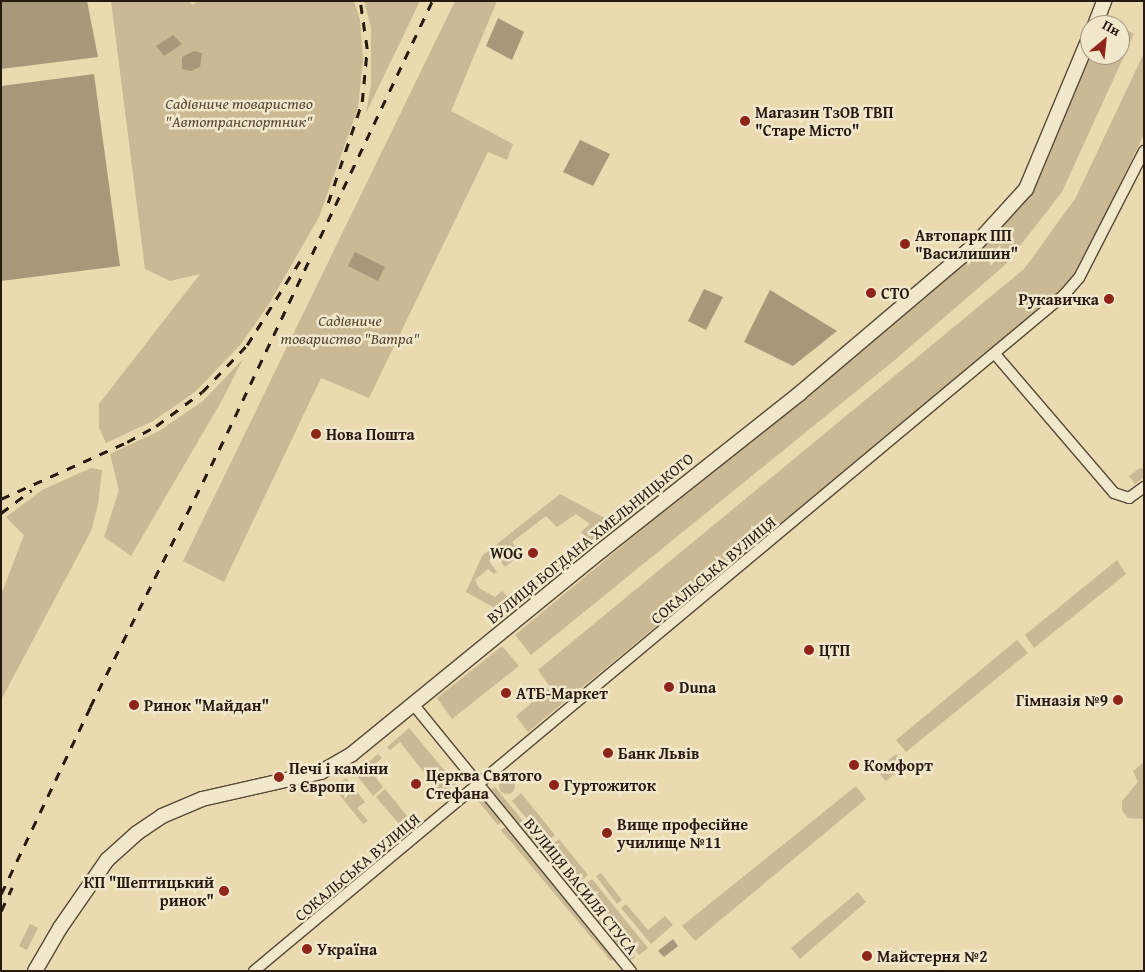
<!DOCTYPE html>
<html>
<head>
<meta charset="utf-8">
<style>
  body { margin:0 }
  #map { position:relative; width:1145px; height:972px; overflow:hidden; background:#eadaaf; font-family:"Gentium Book Plus",serif }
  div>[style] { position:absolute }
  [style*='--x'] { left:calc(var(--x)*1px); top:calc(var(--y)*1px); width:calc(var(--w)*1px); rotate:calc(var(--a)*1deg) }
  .green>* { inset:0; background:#c9b994 }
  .round { border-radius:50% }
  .water>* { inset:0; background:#a79879 }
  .roads { filter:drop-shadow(1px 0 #574938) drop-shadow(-1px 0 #574938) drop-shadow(0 1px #574938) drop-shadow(0 -1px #574938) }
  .street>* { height:10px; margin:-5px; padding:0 5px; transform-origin:5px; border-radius:5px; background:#f1e7cb }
  .secondary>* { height:14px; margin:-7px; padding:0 7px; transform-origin:7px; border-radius:7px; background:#f1e7cb }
  .rail>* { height:2.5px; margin-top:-1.25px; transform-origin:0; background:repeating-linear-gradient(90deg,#261911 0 9px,transparent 0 18px) }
  .dots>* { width:14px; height:14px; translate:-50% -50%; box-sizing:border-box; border:2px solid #f1e7cb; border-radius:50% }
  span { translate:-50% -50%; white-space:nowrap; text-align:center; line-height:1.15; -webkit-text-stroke:5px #f1e7cb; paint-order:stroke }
  .park-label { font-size:16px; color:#574938; font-style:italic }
  .poi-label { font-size:16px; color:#261911; font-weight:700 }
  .left { translate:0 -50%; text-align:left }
  .right { translate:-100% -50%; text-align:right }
  .street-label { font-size:16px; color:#261911 }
  .frame { position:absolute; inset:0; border:2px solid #261911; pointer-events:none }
  .north { position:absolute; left:1080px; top:15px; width:50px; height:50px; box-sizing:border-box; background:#f1e7cb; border:1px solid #a09581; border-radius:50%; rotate:28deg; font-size:14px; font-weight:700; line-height:20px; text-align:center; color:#261911 }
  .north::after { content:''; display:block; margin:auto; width:18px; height:22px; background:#8f2418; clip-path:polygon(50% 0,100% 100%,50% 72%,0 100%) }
</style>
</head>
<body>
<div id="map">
  <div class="green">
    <i style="clip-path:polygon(111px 1px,189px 1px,193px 5px,198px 1px,354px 1px,360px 20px,363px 60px,358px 108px,319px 217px,269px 304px,241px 344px,195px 392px,153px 421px,106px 443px,99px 427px,99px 404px,200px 274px,170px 281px,145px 269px)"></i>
    <i style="clip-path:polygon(364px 1px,420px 1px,366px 113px,371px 85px,371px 27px)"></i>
    <i style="clip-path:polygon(455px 1px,497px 1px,451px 111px,513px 144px,507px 160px,488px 152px,369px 398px,321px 378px,224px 582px,183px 561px)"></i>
    <i style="clip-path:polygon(1120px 27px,1134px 34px,1062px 192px,1005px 265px,896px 359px,531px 655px,515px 635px,986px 243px,1034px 184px,1091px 55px,1120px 55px)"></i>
    <i style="clip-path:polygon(1144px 53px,1144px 134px,1079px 270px,1058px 294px,528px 732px,516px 716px,550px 687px,538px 670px,1024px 269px,1075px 199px)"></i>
    <i style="clip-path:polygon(243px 359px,221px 402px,131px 556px,104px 537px,119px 490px,110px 454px,159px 431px,203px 401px)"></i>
    <i style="clip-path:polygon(91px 468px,102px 470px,98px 505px,91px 531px,1px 700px,1px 595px,24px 535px,6px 517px,42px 490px)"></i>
    <i style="clip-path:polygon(1140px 468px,1144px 469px,1144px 477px,1135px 484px,1129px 476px)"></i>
    <i style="clip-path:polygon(560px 494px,614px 523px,591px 542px,581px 532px,590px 524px,576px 514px,557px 527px,546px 516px,512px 542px,521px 554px,505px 567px,495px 555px,489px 561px,497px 572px,494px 574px,488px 569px,475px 580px,479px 588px,495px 597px,502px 591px,511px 600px,500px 611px,466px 592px,482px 556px)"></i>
    <i style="clip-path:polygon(578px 549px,580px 551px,523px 598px,521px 595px)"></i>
    <i style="clip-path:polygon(1117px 560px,1126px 574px,1034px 648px,1025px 635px)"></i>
    <i style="clip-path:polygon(1017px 640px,1028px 653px,906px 752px,896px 740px)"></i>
    <i style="clip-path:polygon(502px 646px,519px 666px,452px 719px,437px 698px)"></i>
    <i style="clip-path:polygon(409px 728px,456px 784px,442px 795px,400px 742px,390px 750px,387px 747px)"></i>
    <i style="clip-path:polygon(378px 754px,382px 758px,369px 769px,383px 787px,373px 796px,355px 773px)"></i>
    <i style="clip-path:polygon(896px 754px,905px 765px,886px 781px,876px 770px)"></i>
    <i style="clip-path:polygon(1143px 763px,1144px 819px,1128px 818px,1122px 810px,1122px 801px,1138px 782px,1133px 771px)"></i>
    <i class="round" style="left:499px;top:778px;width:16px;height:16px"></i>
    <i style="clip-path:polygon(346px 778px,365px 802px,357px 808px,368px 821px,363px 824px,334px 788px)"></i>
    <i style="clip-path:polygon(856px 786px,866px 799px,695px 941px,682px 926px)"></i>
    <i style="clip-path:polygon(495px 787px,635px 957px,629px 962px,488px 792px)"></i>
    <i style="clip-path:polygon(385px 789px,407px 816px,399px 824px,376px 797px)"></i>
    <i style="clip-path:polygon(521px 793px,555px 835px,546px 842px,512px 801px)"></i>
    <i style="clip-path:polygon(483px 798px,502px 822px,498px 825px,478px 801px)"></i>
    <i style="clip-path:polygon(508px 825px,616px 957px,611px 961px,501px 830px)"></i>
    <i style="clip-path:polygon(559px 839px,588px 875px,579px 882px,549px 847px)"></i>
    <i style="clip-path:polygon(601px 873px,622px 900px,617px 904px,596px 876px)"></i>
    <i style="clip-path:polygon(592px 879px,648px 948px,639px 955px,582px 886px)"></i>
    <i style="clip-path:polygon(858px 892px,866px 902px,800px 959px,791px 948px)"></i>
    <i style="clip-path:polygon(626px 904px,648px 930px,665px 916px,673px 925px,651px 944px,621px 908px)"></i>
    <i style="clip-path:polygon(30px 924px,38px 928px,27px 950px,19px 946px)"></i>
  </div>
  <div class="water">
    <i style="clip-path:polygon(1px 1px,87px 1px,98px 57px,1px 69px)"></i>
    <i style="clip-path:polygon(498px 18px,524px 32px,512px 60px,486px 46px)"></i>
    <i style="clip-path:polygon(173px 35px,182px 44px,164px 56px,156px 46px)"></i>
    <i style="clip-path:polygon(194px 51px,202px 53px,200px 67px,191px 71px,182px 69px,182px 57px)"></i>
    <i style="clip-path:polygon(94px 74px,120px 266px,1px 281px,1px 86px)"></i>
    <i style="clip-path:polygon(580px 140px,610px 154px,593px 186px,563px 172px)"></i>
    <i style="clip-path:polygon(355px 252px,385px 267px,378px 281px,348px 266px)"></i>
    <i style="clip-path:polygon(704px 289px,723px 297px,706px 330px,688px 321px)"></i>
    <i style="clip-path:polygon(770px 290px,837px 331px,793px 366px,744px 342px)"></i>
    <i style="clip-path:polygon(673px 939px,678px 946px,664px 957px,658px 951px)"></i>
  </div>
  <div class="roads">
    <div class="street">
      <i style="--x:995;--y:354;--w:183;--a:49.4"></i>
      <i style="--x:1114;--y:493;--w:16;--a:18"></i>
      <i style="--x:1129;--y:498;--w:19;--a:-36"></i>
      <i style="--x:413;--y:704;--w:345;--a:50.8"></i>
      <i style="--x:254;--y:971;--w:1055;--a:-39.85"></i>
      <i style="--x:1064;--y:295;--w:23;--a:-49"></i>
      <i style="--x:1079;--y:278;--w:143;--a:-62.9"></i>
    </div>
    <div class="secondary">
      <i style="--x:1095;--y:25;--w:26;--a:-69"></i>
      <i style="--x:35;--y:971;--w:50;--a:-59.8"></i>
      <i style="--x:60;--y:928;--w:83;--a:-55.3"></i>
      <i style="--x:107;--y:860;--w:40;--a:-42"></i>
      <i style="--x:137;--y:833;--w:30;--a:-34"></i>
      <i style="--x:162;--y:816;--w:43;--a:-23"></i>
      <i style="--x:202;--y:799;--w:122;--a:-12.8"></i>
      <i style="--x:321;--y:772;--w:36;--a:-30"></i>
      <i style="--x:352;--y:754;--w:321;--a:-39.2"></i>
      <i style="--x:601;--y:551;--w:253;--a:-38.4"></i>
      <i style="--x:799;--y:394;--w:231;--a:-40.3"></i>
      <i style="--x:975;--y:245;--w:76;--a:-47.7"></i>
      <i style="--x:1026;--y:189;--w:166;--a:-67.3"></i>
    </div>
  </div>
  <div class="rail">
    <i style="--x:328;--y:203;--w:107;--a:-71.4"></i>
    <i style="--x:362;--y:102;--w:53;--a:-84.6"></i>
    <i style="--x:367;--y:49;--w:49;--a:-98.3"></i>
    <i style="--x:1;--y:499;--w:138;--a:-24.3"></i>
    <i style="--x:127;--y:442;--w:33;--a:-29"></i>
    <i style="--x:156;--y:426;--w:57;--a:-36.5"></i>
    <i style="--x:202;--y:392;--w:65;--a:-46.2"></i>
    <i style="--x:247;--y:345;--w:99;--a:-57.8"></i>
    <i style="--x:1;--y:513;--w:38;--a:-37"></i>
    <i style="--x:1;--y:894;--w:207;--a:-64.5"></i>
    <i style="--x:90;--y:707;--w:306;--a:-63.4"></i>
    <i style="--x:227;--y:433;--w:478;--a:-64.6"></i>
    <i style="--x:1;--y:911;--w:26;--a:-65"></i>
  </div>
  <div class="dots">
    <i style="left:745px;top:121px;background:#8f2418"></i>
    <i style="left:905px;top:244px;background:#8f2418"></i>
    <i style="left:871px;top:293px;background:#8f2418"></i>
    <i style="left:1109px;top:299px;background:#8f2418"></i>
    <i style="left:316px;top:434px;background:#8f2418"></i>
    <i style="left:533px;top:553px;background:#8f2418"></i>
    <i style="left:809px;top:650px;background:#8f2418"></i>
    <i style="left:669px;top:687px;background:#8f2418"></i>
    <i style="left:506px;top:693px;background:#8f2418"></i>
    <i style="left:1118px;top:700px;background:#8f2418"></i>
    <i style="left:134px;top:705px;background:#8f2418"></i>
    <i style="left:608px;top:753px;background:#8f2418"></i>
    <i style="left:854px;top:765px;background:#8f2418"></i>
    <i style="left:279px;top:777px;background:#8f2418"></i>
    <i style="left:416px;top:784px;background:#8f2418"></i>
    <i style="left:554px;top:785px;background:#8f2418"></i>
    <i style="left:607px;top:833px;background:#8f2418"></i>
    <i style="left:224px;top:891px;background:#8f2418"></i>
    <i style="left:307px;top:949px;background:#8f2418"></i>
    <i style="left:867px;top:956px;background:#8f2418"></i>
  </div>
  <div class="park-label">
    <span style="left:239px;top:112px">Садівниче товариство<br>"Автотранспортник"</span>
    <span style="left:350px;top:329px">Садівниче<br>товариство "Ватра"</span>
  </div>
  <div class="poi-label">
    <span class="left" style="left:755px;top:121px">Магазин ТзОВ ТВП<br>"Старе Місто"</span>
    <span class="left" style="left:915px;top:244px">Автопарк ПП<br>"Василишин"</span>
    <span class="left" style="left:881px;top:293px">СТО</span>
    <span class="right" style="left:1099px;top:299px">Рукавичка</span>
    <span class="left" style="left:326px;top:434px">Нова Пошта</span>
    <span class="right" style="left:523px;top:553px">WOG</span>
    <span class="left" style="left:819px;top:650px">ЦТП</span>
    <span class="left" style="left:679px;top:687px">Duna</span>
    <span class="left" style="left:516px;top:693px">АТБ-Маркет</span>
    <span class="right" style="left:1108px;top:700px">Гімназія №9</span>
    <span class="left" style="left:144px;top:705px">Ринок "Майдан"</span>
    <span class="left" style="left:618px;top:753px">Банк Львів</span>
    <span class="left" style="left:864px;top:765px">Комфорт</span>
    <span class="left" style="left:289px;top:777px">Печі і каміни<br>з Європи</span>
    <span class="left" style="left:426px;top:784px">Церква Святого<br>Стефана</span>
    <span class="left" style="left:564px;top:785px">Гуртожиток</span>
    <span class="left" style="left:617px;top:833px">Вище професійне<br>училище №11</span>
    <span class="right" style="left:214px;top:891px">КП "Шептицький<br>ринок"</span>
    <span class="left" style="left:317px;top:949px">Україна</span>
    <span class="left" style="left:877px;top:956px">Майстерня №2</span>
  </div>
  <div class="street-label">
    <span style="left:590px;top:538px;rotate:-39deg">ВУЛИЦЯ БОГДАНА ХМЕЛЬНИЦЬКОГО</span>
    <span style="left:713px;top:570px;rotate:-40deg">СОКАЛЬСЬКА ВУЛИЦЯ</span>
    <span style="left:357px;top:867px;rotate:-40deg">СОКАЛЬСЬКА ВУЛИЦЯ</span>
    <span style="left:581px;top:886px;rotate:51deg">ВУЛИЦЯ ВАСИЛЯ СТУСА</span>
  </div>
  <div class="frame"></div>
  <div class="north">Пн</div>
</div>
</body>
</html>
